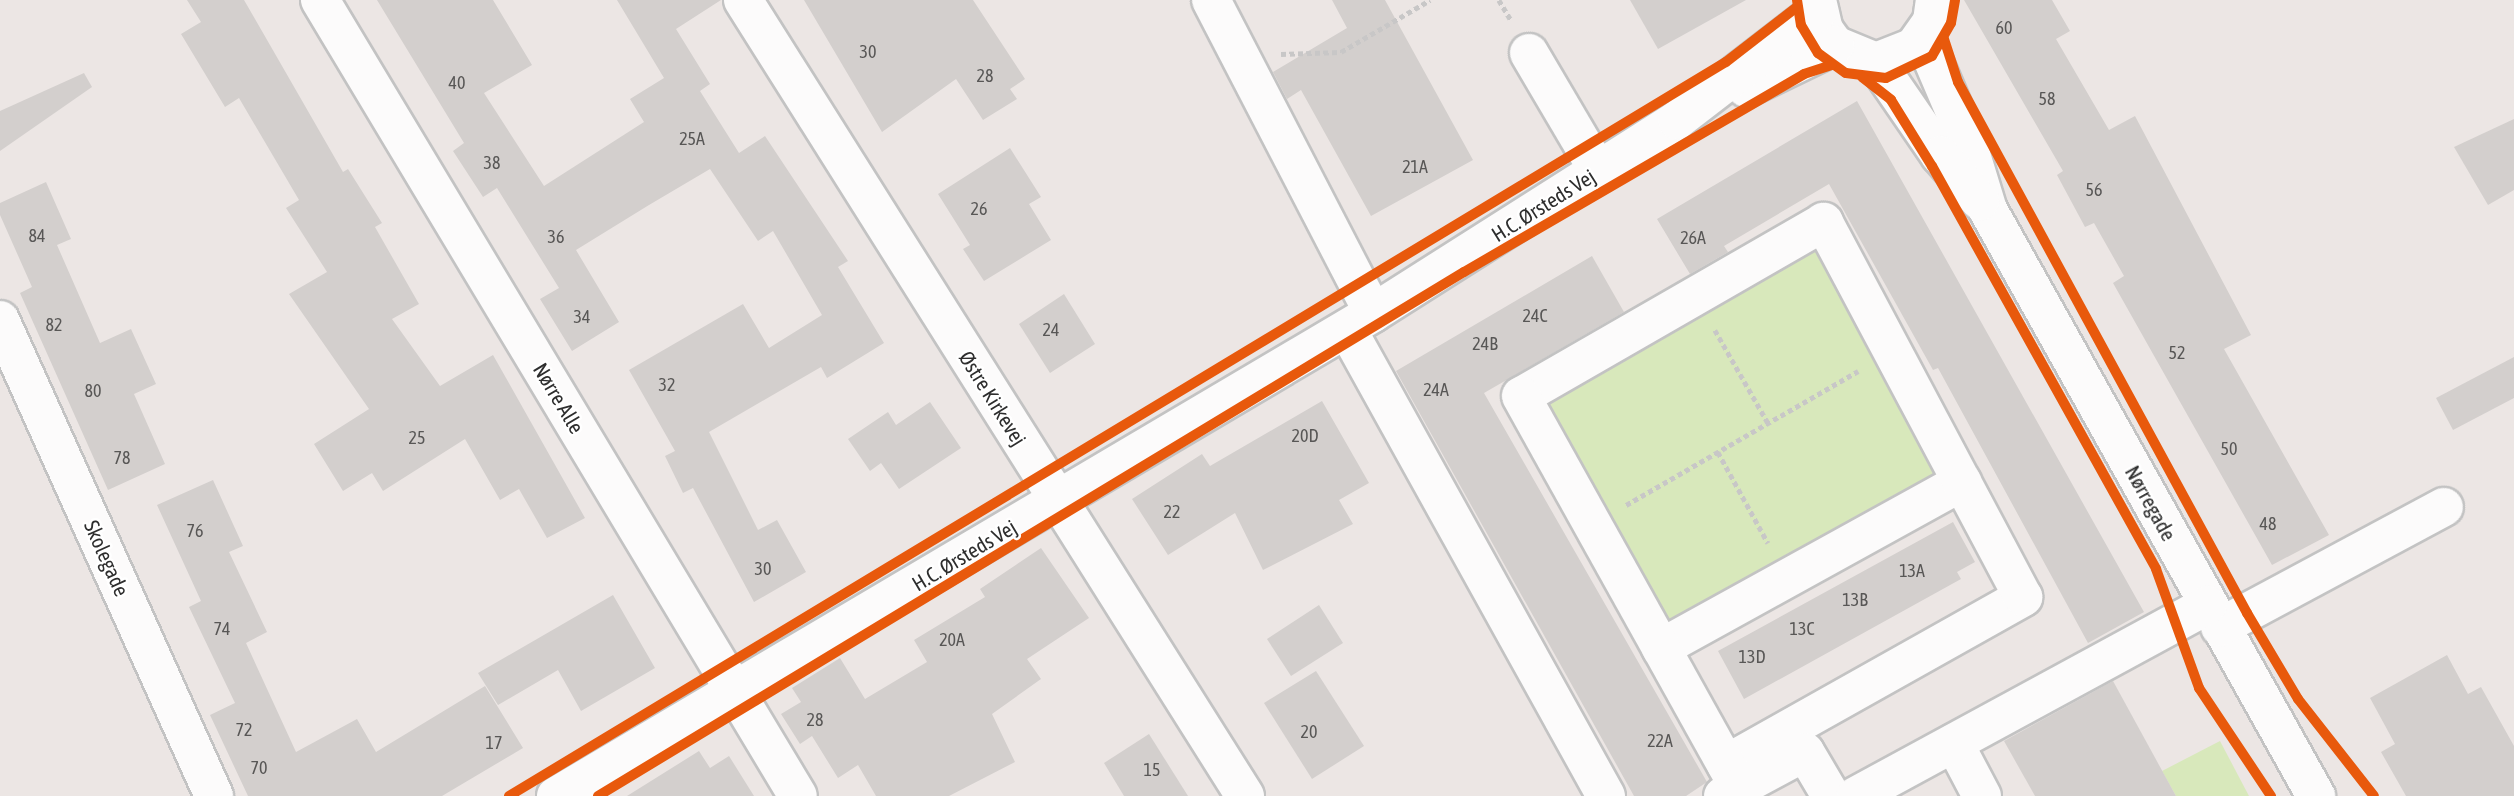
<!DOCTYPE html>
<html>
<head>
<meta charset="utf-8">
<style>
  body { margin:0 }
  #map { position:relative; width:2514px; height:796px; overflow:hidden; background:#ece6e4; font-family:"Asap Condensed",sans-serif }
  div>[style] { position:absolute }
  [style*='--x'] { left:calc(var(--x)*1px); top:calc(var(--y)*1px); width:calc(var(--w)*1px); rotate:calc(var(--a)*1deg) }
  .green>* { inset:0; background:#d8e8bb }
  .building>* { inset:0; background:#d3cfcd }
  .path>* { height:4.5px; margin-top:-2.25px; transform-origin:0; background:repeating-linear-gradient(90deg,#c8c7c7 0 5px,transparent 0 8.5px) }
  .roads { filter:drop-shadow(2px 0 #c3c3c3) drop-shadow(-2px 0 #c3c3c3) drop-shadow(0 2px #c3c3c3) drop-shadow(0 -2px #c3c3c3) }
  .minor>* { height:38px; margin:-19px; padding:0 19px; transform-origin:19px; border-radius:19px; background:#fcfbfb }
  .cycleway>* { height:10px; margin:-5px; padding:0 5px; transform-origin:5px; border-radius:5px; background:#e8590c }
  span { translate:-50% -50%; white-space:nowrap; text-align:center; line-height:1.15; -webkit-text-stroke:5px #fff; paint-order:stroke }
  .number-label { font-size:18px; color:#585756 }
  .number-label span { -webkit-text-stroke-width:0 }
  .street-label { font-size:21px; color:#2e2e2e }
</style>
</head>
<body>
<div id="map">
  <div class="green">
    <i style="clip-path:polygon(1824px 222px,1962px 482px,1661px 648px,1521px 396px)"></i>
    <i style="clip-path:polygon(2220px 741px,2249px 796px,2176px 796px,2162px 771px)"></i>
  </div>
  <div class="building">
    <i style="clip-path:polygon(187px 0,244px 0,343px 172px,348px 169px,382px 223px,375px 227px,419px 304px,392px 319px,440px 386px,493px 355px,585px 518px,547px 538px,519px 489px,500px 500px,465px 439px,383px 491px,372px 473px,343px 491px,314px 444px,369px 409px,289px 294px,327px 272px,286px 208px,299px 200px,239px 98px,225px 107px,181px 34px,201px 22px)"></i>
    <i style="clip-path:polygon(377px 0,493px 0,532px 65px,484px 93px,544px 186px,644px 122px,630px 99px,664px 78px,617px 0,721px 0,676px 29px,710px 84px,700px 91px,739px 153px,765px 136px,848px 261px,838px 267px,884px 343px,827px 378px,821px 367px,709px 432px,758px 530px,777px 520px,806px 572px,754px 602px,693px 488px,683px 493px,665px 456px,675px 451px,629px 370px,743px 304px,769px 348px,822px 315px,773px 231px,758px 241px,710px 169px,649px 205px,576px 250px,619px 322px,572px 351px,540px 299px,559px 288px,497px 188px,483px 197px,453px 151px,464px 143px)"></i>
    <i style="clip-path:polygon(804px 0,973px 0,1025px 79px,1010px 89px,1017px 99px,983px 120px,956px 79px,882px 132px)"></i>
    <i style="clip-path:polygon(1332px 0,1385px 0,1473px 160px,1371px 216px,1301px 90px,1287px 99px,1273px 72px,1347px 28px)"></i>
    <i style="clip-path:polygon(1630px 0,1746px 0,1658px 49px)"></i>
    <i style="clip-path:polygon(1964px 0,2052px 0,2070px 31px,2056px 39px,2109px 130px,2135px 116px,2251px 335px,2224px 349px,2329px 535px,2272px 565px,2113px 283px,2124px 276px,2094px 223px,2085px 227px,2057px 175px,2063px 171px)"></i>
    <i style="clip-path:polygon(84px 73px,92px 87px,0 151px,0 111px)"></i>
    <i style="clip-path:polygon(1857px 101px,2144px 612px,2088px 643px,1938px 368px,1933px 370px,1829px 184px,1724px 246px,1728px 252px,1690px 274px,1657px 219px)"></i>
    <i style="clip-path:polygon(2514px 119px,2514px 190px,2488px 205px,2454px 147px)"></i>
    <i style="clip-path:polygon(1010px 148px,1041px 197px,1029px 204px,1051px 240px,984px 281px,963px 249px,970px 245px,938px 194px)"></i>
    <i style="clip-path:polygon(46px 182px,71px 239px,57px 245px,100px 343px,131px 329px,156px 384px,134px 394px,165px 464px,108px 490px,20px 293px,32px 287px,0 215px,0 203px)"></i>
    <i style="clip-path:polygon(1592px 256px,1624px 312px,1484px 393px,1707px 782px,1686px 796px,1634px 796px,1396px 371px)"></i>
    <i style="clip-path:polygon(1064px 294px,1095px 344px,1050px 373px,1019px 324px)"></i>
    <i style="clip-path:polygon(2514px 357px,2514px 398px,2453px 430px,2436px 398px)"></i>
    <i style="clip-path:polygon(1322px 401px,1369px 483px,1339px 500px,1353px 524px,1263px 570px,1235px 513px,1168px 555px,1132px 499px,1202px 454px,1210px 466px)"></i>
    <i style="clip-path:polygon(930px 402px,961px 448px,899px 489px,881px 463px,870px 471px,848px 439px,888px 412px,896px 425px)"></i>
    <i style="clip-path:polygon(213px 480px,243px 546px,229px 552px,267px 632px,246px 643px,296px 752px,357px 719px,376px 752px,485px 686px,523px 748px,442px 796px,248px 796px,210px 715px,235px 703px,189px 607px,201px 601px,157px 505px)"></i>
    <i style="clip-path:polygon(1953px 522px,1975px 562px,1957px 572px,1961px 579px,1744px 699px,1718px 651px)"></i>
    <i style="clip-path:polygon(1041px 548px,1089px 618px,1027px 659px,1041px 679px,992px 714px,1015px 762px,949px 796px,876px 796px,858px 765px,838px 778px,812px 736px,800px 744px,781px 714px,801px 702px,792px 688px,840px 658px,865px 699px,927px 662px,914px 640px,985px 597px,980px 589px)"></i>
    <i style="clip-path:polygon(613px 595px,655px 668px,581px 711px,558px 670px,498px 705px,478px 673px)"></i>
    <i style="clip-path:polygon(1319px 605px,1343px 643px,1291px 676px,1267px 639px)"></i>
    <i style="clip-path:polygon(2447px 655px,2468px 694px,2481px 687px,2514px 746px,2514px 796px,2406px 796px,2381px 752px,2395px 744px,2370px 698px)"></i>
    <i style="clip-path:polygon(1316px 671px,1364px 746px,1312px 779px,1264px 703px)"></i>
    <i style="clip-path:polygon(2113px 681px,2176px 796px,2035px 796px,2004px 741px)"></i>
    <i style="clip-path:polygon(1149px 734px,1188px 796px,1124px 796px,1104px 763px)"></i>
    <i style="clip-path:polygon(699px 751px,710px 768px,729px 756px,754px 796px,627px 796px)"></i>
  </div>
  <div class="path">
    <i style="--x:1499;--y:0;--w:23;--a:59"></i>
    <i style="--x:1281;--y:54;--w:60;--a:-1.9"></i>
    <i style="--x:1341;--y:52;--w:103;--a:-30.3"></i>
    <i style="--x:1715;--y:330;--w:107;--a:60.3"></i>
    <i style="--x:1718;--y:452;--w:104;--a:61.2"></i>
    <i style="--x:1626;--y:505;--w:268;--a:-30"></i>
  </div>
  <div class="roads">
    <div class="minor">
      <i style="--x:320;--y:0;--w:928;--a:59.02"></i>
      <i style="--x:743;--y:0;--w:941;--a:57.76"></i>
      <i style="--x:1211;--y:0;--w:352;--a:62.6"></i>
      <i style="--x:1817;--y:0;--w:31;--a:77"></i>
      <i style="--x:1824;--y:30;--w:19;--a:54"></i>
      <i style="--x:1835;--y:45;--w:44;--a:22.5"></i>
      <i style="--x:1876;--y:62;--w:41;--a:-21.5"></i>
      <i style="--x:1914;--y:47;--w:32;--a:-55"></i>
      <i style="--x:1932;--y:21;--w:21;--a:-82"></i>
      <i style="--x:1923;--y:37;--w:110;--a:66.9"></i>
      <i style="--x:1966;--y:138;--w:75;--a:73"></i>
      <i style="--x:1988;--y:210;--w:672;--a:60.76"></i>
      <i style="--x:1529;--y:53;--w:136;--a:59.5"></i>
      <i style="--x:1876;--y:62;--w:113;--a:55.5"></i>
      <i style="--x:1940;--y:155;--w:61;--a:49"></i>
      <i style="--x:1746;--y:88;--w:99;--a:-25.8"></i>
      <i style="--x:0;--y:320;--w:522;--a:65.79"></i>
      <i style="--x:1347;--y:329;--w:534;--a:60.99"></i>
      <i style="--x:2220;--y:627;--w:254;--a:-28.2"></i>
      <i style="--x:1661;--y:648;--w:344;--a:-28.9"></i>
      <i style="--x:1954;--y:743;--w:60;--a:62.2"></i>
      <i style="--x:1726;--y:764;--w:341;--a:-29.3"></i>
      <i style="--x:2023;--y:597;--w:425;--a:-118"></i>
      <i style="--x:1824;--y:222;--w:349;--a:150.1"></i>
      <i style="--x:1521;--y:396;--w:449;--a:60.9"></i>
      <i style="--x:556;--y:796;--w:949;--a:-30.59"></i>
      <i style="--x:1373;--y:313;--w:360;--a:-32.4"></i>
      <i style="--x:1677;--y:120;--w:177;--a:-37.6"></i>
      <i style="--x:1723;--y:796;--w:93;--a:-28.2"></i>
      <i style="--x:1805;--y:752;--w:51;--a:59.4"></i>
      <i style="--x:1856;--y:796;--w:400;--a:-28.5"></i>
    </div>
  </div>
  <div class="cycleway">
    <i style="--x:1797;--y:0;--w:25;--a:81"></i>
    <i style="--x:1801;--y:25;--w:33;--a:59"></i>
    <i style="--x:1818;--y:53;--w:34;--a:36"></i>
    <i style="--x:1846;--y:73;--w:40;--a:7.1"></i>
    <i style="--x:1886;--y:78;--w:51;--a:-25.6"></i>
    <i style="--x:1932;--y:56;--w:38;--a:-60"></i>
    <i style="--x:1951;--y:23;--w:23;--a:-80"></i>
    <i style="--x:1944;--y:39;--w:45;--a:72"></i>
    <i style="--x:1958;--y:82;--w:605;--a:61.44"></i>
    <i style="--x:2247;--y:613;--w:100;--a:59.3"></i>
    <i style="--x:2298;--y:699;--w:123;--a:51.9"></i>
    <i style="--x:1862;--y:77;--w:37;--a:38"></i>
    <i style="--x:1891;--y:100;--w:78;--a:58.2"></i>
    <i style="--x:1932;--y:166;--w:461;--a:60.9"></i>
    <i style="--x:2156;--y:569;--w:127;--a:70.1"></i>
    <i style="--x:2199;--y:688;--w:130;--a:56.3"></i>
    <i style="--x:509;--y:796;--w:1421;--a:-31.1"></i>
    <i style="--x:1726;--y:62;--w:90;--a:-37.8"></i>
    <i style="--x:598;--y:796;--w:1012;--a:-31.18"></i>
    <i style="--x:1464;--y:272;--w:393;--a:-30.2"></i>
    <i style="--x:1804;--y:74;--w:29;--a:-18"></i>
  </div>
  <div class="number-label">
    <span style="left:2004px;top:28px">60</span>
    <span style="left:868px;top:52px">30</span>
    <span style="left:985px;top:76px">28</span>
    <span style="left:457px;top:83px">40</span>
    <span style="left:2047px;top:99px">58</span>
    <span style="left:692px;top:139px">25A</span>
    <span style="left:492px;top:163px">38</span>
    <span style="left:1415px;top:167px">21A</span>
    <span style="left:2094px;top:190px">56</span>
    <span style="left:979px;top:209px">26</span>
    <span style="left:37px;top:236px">84</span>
    <span style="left:556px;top:237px">36</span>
    <span style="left:1693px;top:238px">26A</span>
    <span style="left:1535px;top:316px">24C</span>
    <span style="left:582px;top:317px">34</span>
    <span style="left:54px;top:325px">82</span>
    <span style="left:1051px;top:330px">24</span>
    <span style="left:1485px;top:344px">24B</span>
    <span style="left:2177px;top:353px">52</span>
    <span style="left:667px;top:385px">32</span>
    <span style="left:1436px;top:390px">24A</span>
    <span style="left:93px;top:391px">80</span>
    <span style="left:1305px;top:436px">20D</span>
    <span style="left:417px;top:438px">25</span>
    <span style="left:2229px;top:449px">50</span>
    <span style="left:122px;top:458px">78</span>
    <span style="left:1172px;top:512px">22</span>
    <span style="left:2268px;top:524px">48</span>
    <span style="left:195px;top:531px">76</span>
    <span style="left:763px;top:569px">30</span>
    <span style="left:1912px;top:571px">13A</span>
    <span style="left:1855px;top:600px">13B</span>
    <span style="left:222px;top:629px">74</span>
    <span style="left:1802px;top:629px">13C</span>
    <span style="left:952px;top:640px">20A</span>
    <span style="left:1752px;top:657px">13D</span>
    <span style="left:815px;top:720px">28</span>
    <span style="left:244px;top:730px">72</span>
    <span style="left:1309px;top:732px">20</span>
    <span style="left:1660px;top:741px">22A</span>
    <span style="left:494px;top:743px">17</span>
    <span style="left:259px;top:768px">70</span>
    <span style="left:1152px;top:770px">15</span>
  </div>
  <div class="street-label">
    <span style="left:1543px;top:205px;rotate:-32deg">H.C. Ørsteds Vej</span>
    <span style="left:559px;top:398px;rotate:59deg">Nørre Alle</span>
    <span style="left:993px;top:398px;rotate:58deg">Østre Kirkevej</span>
    <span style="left:2151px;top:503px;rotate:61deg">Nørregade</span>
    <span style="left:964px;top:555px;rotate:-31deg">H.C. Ørsteds Vej</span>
    <span style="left:107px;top:558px;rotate:66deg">Skolegade</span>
  </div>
</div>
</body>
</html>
